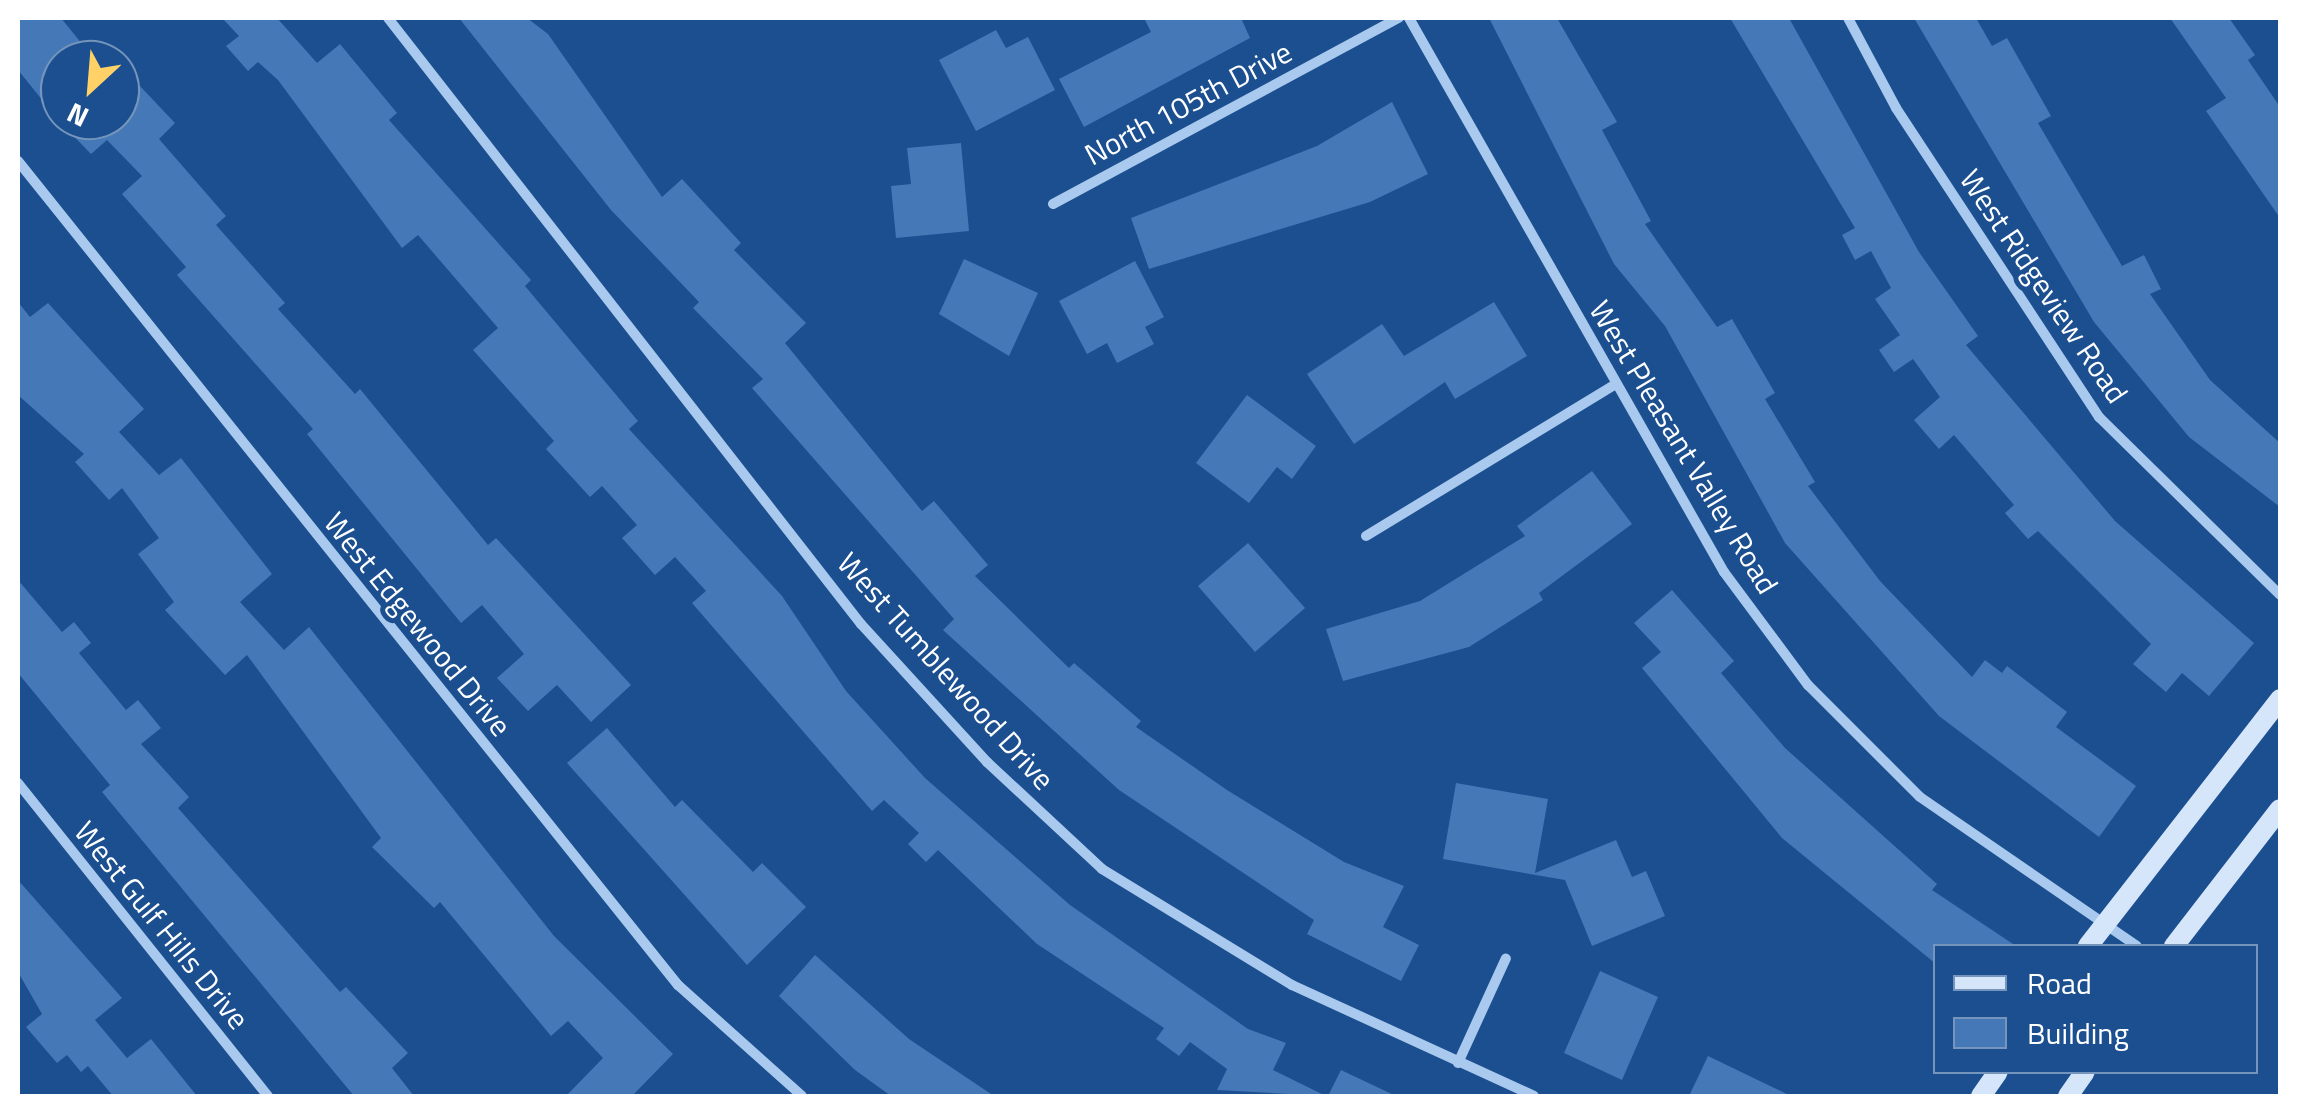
<!DOCTYPE html>
<html>
<head>
<meta charset="utf-8">
<style>
  body { margin:0 }
  #map { position:relative; width:2298px; height:1114px; overflow:hidden; background:#1b4f8f; font-family:"Titillium Web",sans-serif }
  div>[style] { position:absolute }
  [style*='--x'] { left:calc(var(--x)*1px); top:calc(var(--y)*1px); width:calc(var(--w)*1px); rotate:calc(var(--a)*1deg) }
  .building>* { inset:0; background:#4478b7 }
  .street>* { height:10px; margin:-5px; padding:0 5px; transform-origin:5px; border-radius:5px; background:#a9c9ee }
  .secondary>* { height:20px; margin:-10px; padding:0 10px; transform-origin:10px; border-radius:10px; background:#d6e6fa }
  span { translate:-50% -50%; white-space:nowrap; text-align:center; line-height:1.15; -webkit-text-stroke:10px #1b4f8f; paint-order:stroke }
  .street-label { font-size:30px; color:#fff }
  .frame { position:absolute; inset:0; border:20px solid #fff; pointer-events:none }
  .legend { position:absolute; left:1933px; top:944px; width:325px; height:130px; box-sizing:border-box; background:#1b4f8f; border:2px solid #7695bc; margin:0; padding:12px 18px; list-style:none; font-size:30px; color:#fff }
  .legend li { display:flex; align-items:center; gap:20px; height:50px }
  .legend b { width:50px; border:2px solid #7695bc }
  .north { position:absolute; left:40px; top:40px; width:100px; height:100px; box-sizing:border-box; background:#1b4f8f; border:2px solid #7695bc; border-radius:50%; rotate:206deg; font-size:28px; font-weight:700; line-height:40px; text-align:center; color:#fff }
  .north::after { content:''; display:block; margin:auto; width:35px; height:45px; background:#ffd166; clip-path:polygon(50% 0,100% 100%,50% 72%,0 100%) }
</style>
</head>
<body>
<div id="map">
  <div class="building">
    <i style="clip-path:polygon(18px 18px,61px 18px,95px 60px,60px 60px,60px 120px,120px 120px,120px 65px,175px 123px,159px 139px,226px 216px,216px 225px,285px 303px,278px 309px,355px 394px,360px 389px,488px 545px,496px 538px,631px 685px,591px 722px,557px 685px,528px 711px,497px 678px,524px 654px,482px 605px,461px 623px,307px 434px,313px 429px,177px 275px,186px 267px,122px 194px,142px 176px,107px 140px,91px 154px,60px 122px,18px 70px)"></i>
    <i style="clip-path:polygon(222px 18px,277px 18px,317px 63px,340px 44px,397px 113px,389px 120px,531px 280px,525px 286px,638px 421px,629px 429px,782px 596px,846px 691px,925px 778px,1070px 905px,1248px 1029px,1286px 1043px,1273px 1070px,1326px 1096px,1217px 1090px,1227px 1069px,1190px 1042px,1179px 1056px,1156px 1039px,1164px 1028px,1037px 944px,938px 850px,926px 862px,908px 844px,919px 833px,884px 800px,872px 811px,692px 603px,706px 591px,675px 557px,655px 575px,622px 538px,637px 525px,602px 486px,590px 497px,546px 449px,554px 441px,473px 350px,498px 328px,418px 235px,402px 248px,278px 80px,258px 62px,248px 71px,226px 46px,239px 36px)"></i>
    <i style="clip-path:polygon(459px 18px,527px 18px,548px 34px,662px 197px,682px 179px,741px 243px,734px 250px,806px 323px,785px 343px,922px 511px,934px 501px,988px 565px,975px 576px,1069px 668px,1074px 663px,1141px 721px,1136px 727px,1227px 790px,1344px 862px,1404px 886px,1383px 927px,1419px 945px,1401px 981px,1307px 934px,1314px 920px,1119px 790px,943px 630px,954px 619px,752px 388px,763px 379px,693px 308px,699px 302px,611px 210px)"></i>
    <i style="clip-path:polygon(1144px 18px,1241px 18px,1250px 38px,1084px 127px,1059px 79px,1151px 32px)"></i>
    <i style="clip-path:polygon(1489px 18px,1557px 18px,1617px 122px,1602px 130px,1651px 221px,1645px 224px,1717px 327px,1732px 319px,1775px 393px,1765px 399px,1815px 482px,1808px 486px,1880px 581px,1972px 677px,1985px 660px,2002px 673px,2007px 666px,2067px 712px,2056px 727px,2136px 786px,2099px 837px,1939px 716px,1785px 543px,1665px 326px,1614px 264px)"></i>
    <i style="clip-path:polygon(1730px 18px,1789px 18px,1919px 252px,1978px 336px,1966px 345px,2115px 521px,2254px 643px,2209px 696px,2182px 673px,2166px 692px,2133px 664px,2151px 644px,2038px 531px,2028px 539px,2005px 513px,2014px 505px,1954px 435px,1939px 449px,1914px 420px,1940px 397px,1913px 359px,1894px 372px,1879px 350px,1900px 335px,1875px 299px,1891px 288px,1871px 251px,1855px 260px,1842px 235px,1855px 228px)"></i>
    <i style="clip-path:polygon(1914px 18px,1976px 18px,1992px 46px,2007px 38px,2051px 116px,2038px 123px,2122px 266px,2144px 255px,2161px 289px,2150px 294px,2210px 380px,2280px 443px,2280px 507px,2189px 437px,2094px 322px)"></i>
    <i style="clip-path:polygon(2170px 18px,2229px 18px,2255px 55px,2248px 60px,2280px 107px,2280px 218px,2206px 111px,2226px 98px)"></i>
    <i style="clip-path:polygon(996px 30px,1006px 48px,1028px 37px,1055px 90px,976px 131px,939px 60px)"></i>
    <i style="clip-path:polygon(1392px 102px,1428px 174px,1370px 202px,1149px 269px,1131px 218px,1317px 146px)"></i>
    <i style="clip-path:polygon(961px 143px,969px 231px,896px 238px,891px 186px,911px 184px,907px 148px)"></i>
    <i style="clip-path:polygon(964px 259px,1038px 293px,1009px 356px,939px 314px)"></i>
    <i style="clip-path:polygon(1135px 261px,1164px 317px,1145px 327px,1154px 344px,1117px 363px,1107px 343px,1087px 354px,1059px 301px)"></i>
    <i style="clip-path:polygon(18px 302px,30px 317px,48px 303px,144px 409px,119px 432px,159px 475px,181px 458px,272px 574px,240px 602px,284px 650px,309px 627px,554px 936px,673px 1054px,632px 1096px,566px 1096px,603px 1058px,568px 1021px,551px 1036px,440px 902px,434px 908px,372px 847px,381px 838px,247px 655px,225px 675px,165px 610px,174px 602px,138px 554px,159px 538px,122px 488px,109px 500px,75px 462px,84px 454px,18px 395px)"></i>
    <i style="clip-path:polygon(1494px 302px,1527px 356px,1455px 399px,1445px 382px,1354px 444px,1307px 374px,1382px 324px,1404px 356px)"></i>
    <i style="clip-path:polygon(1247px 395px,1316px 446px,1292px 479px,1277px 467px,1249px 503px,1196px 463px)"></i>
    <i style="clip-path:polygon(1592px 471px,1632px 524px,1539px 593px,1543px 600px,1469px 647px,1343px 681px,1326px 629px,1420px 601px,1525px 536px,1517px 526px)"></i>
    <i style="clip-path:polygon(1248px 543px,1305px 608px,1255px 652px,1198px 586px)"></i>
    <i style="clip-path:polygon(18px 580px,62px 632px,74px 622px,91px 643px,79px 653px,126px 710px,138px 700px,161px 728px,141px 744px,189px 797px,178px 808px,340px 992px,346px 987px,408px 1053px,392px 1068px,414px 1096px,354px 1096px,102px 792px,110px 785px,18px 673px)"></i>
    <i style="clip-path:polygon(1672px 590px,1734px 661px,1721px 673px,1785px 748px,1937px 884px,1932px 890px,2016px 946px,1936px 946px,1936px 964px,1782px 838px,1642px 668px,1661px 652px,1634px 623px)"></i>
    <i style="clip-path:polygon(607px 728px,675px 807px,682px 800px,753px 872px,762px 863px,806px 907px,747px 965px,567px 763px)"></i>
    <i style="clip-path:polygon(1456px 783px,1548px 799px,1535px 873px,1616px 840px,1632px 877px,1646px 871px,1665px 916px,1592px 946px,1565px 880px,1443px 859px)"></i>
    <i style="clip-path:polygon(18px 880px,122px 998px,95px 1020px,127px 1058px,151px 1039px,197px 1096px,113px 1096px,88px 1066px,81px 1072px,67px 1055px,57px 1063px,26px 1027px,42px 1014px,18px 972px)"></i>
    <i style="clip-path:polygon(815px 955px,909px 1039px,994px 1096px,891px 1096px,855px 1070px,779px 996px)"></i>
    <i style="clip-path:polygon(1600px 971px,1658px 997px,1622px 1080px,1564px 1053px)"></i>
    <i style="clip-path:polygon(1708px 1056px,1791px 1096px,1689px 1096px)"></i>
    <i style="clip-path:polygon(1341px 1070px,1396px 1096px,1328px 1096px)"></i>
  </div>
  <div class="street">
    <i style="--x:388;--y:18;--w:769;--a:52.03"></i>
    <i style="--x:861;--y:624;--w:187;--a:47.6"></i>
    <i style="--x:987;--y:762;--w:157;--a:42.9"></i>
    <i style="--x:1102;--y:869;--w:223;--a:31.4"></i>
    <i style="--x:1292;--y:985;--w:266;--a:24.6"></i>
    <i style="--x:1409;--y:18;--w:637;--a:60.38"></i>
    <i style="--x:1724;--y:572;--w:141;--a:53.4"></i>
    <i style="--x:1808;--y:685;--w:158;--a:45"></i>
    <i style="--x:1920;--y:797;--w:263;--a:34.5"></i>
    <i style="--x:1848;--y:18;--w:102;--a:61.9"></i>
    <i style="--x:1896;--y:108;--w:370;--a:56.7"></i>
    <i style="--x:2099;--y:417;--w:254;--a:44.5"></i>
    <i style="--x:18;--y:161;--w:1056;--a:51.31"></i>
    <i style="--x:678;--y:985;--w:166;--a:41.8"></i>
    <i style="--x:1053;--y:204;--w:393;--a:-28.3"></i>
    <i style="--x:1366;--y:536;--w:290;--a:-31.3"></i>
    <i style="--x:18;--y:783;--w:401;--a:51.4"></i>
    <i style="--x:1458;--y:1063;--w:115;--a:-65.4"></i>
  </div>
  <div class="secondary">
    <i style="--x:2088;--y:946;--w:313;--a:-52.1"></i>
    <i style="--x:2174;--y:946;--w:173;--a:-52.3"></i>
    <i style="--x:1981;--y:1096;--w:29;--a:-55"></i>
    <i style="--x:2068;--y:1096;--w:29;--a:-55"></i>
  </div>
  <div class="street-label">
    <span style="left:1188px;top:103px;rotate:-28deg">North 105th Drive</span>
    <span style="left:2044px;top:286px;rotate:56deg">West Ridgeview Road</span>
    <span style="left:1684px;top:447px;rotate:59deg">West Pleasant Valley Road</span>
    <span style="left:418px;top:624px;rotate:51deg">West Edgewood Drive</span>
    <span style="left:946px;top:671px;rotate:48deg">West Tumblewood Drive</span>
    <span style="left:162px;top:925px;rotate:51deg">West Gulf Hills Drive</span>
  </div>
  <div class="frame"></div>
  <ul class="legend">
  <li><b style="height:12px;background:#d6e6fa"></b>Road</li>
  <li><b style="height:28px;background:#4478b7"></b>Building</li>
  </ul>
  <div class="north">N</div>
</div>
</body>
</html>
